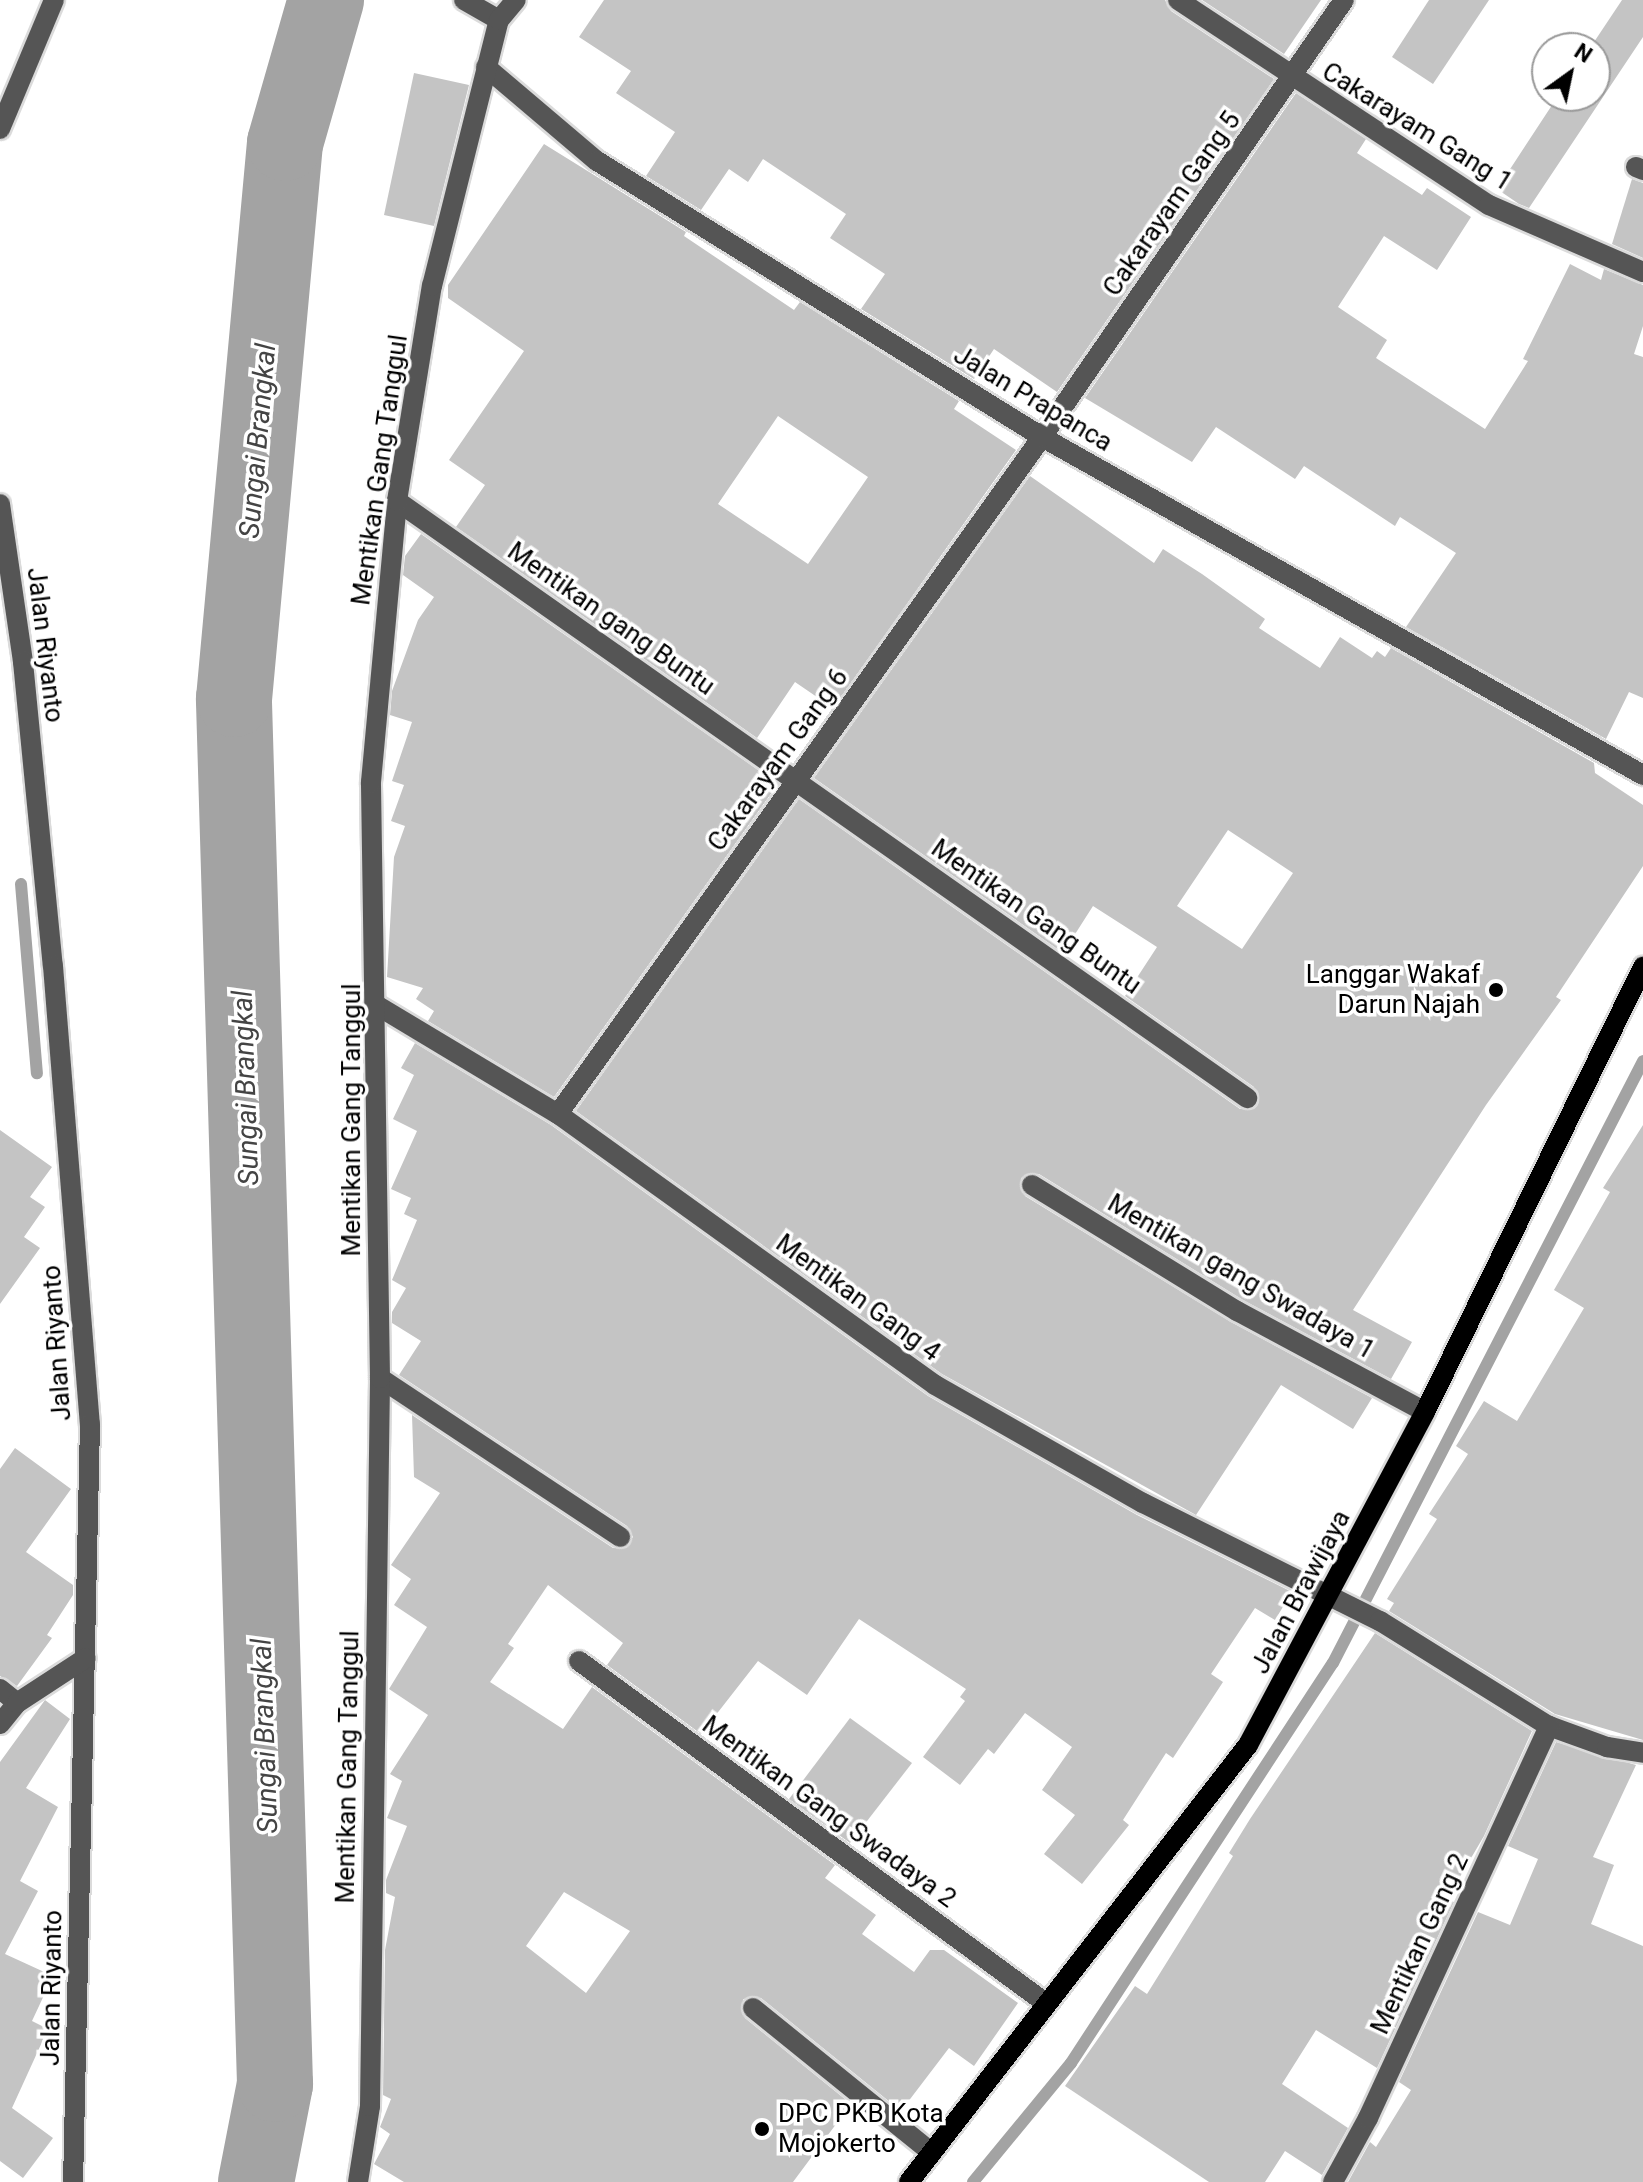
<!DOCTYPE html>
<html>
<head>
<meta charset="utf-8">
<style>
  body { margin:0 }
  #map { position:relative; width:1643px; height:2182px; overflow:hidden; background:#fff; font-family:Roboto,sans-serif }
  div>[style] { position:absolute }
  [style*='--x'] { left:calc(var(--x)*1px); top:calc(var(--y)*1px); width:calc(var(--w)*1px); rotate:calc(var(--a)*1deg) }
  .stream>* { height:12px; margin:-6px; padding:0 6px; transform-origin:6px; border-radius:6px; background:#a3a3a3 }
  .river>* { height:76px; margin:-38px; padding:0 38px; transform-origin:38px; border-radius:38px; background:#a3a3a3 }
  .building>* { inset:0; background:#c4c4c4 }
  .roads { filter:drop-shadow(2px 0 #dbdbdb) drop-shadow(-2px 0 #dbdbdb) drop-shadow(0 2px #dbdbdb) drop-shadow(0 -2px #dbdbdb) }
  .minor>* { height:20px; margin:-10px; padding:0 10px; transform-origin:10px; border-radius:10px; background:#555 }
  .major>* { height:20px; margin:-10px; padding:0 10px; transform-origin:10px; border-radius:10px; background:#000 }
  .dots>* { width:22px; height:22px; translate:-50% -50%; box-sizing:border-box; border:4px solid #fff; border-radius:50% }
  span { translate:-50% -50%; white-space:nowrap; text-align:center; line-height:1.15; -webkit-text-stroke:7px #fff; paint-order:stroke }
  .street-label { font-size:26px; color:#000 }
  .poi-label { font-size:26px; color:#000 }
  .right { translate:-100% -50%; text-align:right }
  .left { translate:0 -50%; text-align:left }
  .water-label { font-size:28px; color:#444; font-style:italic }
  .north { position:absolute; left:1531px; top:32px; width:80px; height:80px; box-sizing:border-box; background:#fff; border:2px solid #999; border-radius:50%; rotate:33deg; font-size:22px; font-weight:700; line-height:32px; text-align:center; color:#000 }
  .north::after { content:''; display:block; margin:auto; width:28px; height:36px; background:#000; clip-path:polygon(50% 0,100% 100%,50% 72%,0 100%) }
</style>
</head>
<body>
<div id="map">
  <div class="stream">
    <i style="--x:21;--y:884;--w:190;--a:85.2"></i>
    <i style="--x:973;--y:2182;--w:154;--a:-50.5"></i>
    <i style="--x:1071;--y:2063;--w:478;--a:-56.8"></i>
    <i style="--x:1333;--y:1663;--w:677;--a:-62.75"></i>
  </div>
  <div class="river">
    <i style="--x:256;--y:2182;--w:100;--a:-79"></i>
    <i style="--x:275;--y:2084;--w:1386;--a:-91.7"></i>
    <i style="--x:234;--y:699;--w:558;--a:-84.76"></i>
    <i style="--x:285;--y:143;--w:149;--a:-74"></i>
  </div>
  <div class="building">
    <i style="clip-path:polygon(604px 0,1165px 0,1171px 11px,1274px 79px,1057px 392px,994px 349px,974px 379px,861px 309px,885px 274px,830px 238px,846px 214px,763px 159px,748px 182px,729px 169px,701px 210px,646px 176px,675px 132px,616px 93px,631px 71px,579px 37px)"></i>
    <i style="clip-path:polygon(1202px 0,1321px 0,1284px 54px)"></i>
    <i style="clip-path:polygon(1429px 0,1489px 0,1433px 84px,1392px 57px)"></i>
    <i style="clip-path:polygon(1622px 0,1643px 0,1643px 37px,1529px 208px,1519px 204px,1497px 189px,1558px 96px,1595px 96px,1595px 48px,1590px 48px)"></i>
    <i style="clip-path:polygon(414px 73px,469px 85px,434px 226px,384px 215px)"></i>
    <i style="clip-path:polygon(1296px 93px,1366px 139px,1357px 153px,1422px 195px,1427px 188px,1471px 217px,1437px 270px,1384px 236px,1338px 307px,1387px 340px,1376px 358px,1485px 429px,1528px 361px,1523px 359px,1570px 264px,1601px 280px,1604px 269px,1643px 285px,1643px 326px,1634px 354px,1643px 357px,1643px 698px,1629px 692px,1606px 739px,1406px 627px,1456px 553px,1400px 517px,1395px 526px,1304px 466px,1295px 479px,1216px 427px,1192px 462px,1085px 398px)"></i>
    <i style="clip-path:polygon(evenodd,544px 144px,686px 232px,684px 236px,794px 310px,800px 302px,959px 401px,954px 409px,1016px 450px,833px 708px,795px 682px,757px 738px,456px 527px,485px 485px,449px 460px,524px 351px,448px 298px,448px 285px,544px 144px,778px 416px,868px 477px,808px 564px,718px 504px,778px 416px)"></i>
    <i style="clip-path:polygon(1632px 179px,1643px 183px,1643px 258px,1612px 244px)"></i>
    <i style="clip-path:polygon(evenodd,1030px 476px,1154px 563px,1163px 549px,1202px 574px,1265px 619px,1259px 628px,1320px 668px,1340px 637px,1372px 658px,1377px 651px,1385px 657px,1391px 648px,1594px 763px,1595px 773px,1643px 805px,1643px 866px,1556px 997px,1561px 1000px,1486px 1105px,1353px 1310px,1412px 1342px,1391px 1379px,1243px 1300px,1039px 1174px,1021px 1178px,1025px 1196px,1231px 1322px,1372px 1398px,1353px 1429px,1281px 1385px,1196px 1515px,942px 1374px,576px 1111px,799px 799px,1240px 1109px,1257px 1106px,1254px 1087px,1125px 996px,1157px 947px,1093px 906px,1063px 953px,814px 778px,1030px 476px,1228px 830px,1293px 873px,1242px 949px,1177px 906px,1228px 830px)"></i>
    <i style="clip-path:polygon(421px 534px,778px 784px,554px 1097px,428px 1021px,434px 1011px,416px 999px,423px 988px,387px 977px,394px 857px,405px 826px,391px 821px,404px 785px,392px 781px,412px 722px,390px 715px,392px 691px,418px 620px,434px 597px,403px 575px,405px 556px)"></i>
    <i style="clip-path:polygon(evenodd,415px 1043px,551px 1125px,928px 1396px,1137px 1515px,1292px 1592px,1275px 1620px,1255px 1608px,1211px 1674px,1223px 1682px,1173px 1758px,1166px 1753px,1123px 1820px,1129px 1825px,1082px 1884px,1044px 1854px,1075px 1815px,1042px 1790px,1072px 1747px,1025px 1713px,994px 1754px,988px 1749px,960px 1785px,923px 1757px,965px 1701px,960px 1697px,966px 1689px,859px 1619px,807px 1695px,758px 1661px,701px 1734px,607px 1665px,623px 1643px,548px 1585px,508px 1644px,514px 1648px,490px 1682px,563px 1729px,592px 1687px,835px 1865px,825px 1878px,876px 1915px,862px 1934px,914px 1972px,930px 1950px,944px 1950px,1018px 2003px,974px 2066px,949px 2048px,901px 2111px,761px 1998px,743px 1999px,745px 2018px,851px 2104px,793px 2182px,404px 2182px,374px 2164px,390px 2134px,380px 2127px,391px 2099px,383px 2095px,385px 1950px,395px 1897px,386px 1893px,386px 1880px,407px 1826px,387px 1818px,402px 1781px,390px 1774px,428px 1715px,389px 1689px,427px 1627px,394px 1605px,411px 1579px,391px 1565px,440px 1493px,414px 1477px,412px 1415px,613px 1548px,626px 1548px,633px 1537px,627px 1526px,399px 1375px,421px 1341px,392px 1323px,392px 1312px,406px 1288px,392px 1280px,417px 1220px,404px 1214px,411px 1198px,391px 1189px,417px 1131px,393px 1119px,414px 1075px,401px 1068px,415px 1043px,564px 1892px,630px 1931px,586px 1993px,526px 1946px,564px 1892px)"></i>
    <i style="clip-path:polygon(1643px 1125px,1643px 1740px,1555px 1714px,1389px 1611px,1394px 1603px,1387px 1599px,1437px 1519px,1429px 1514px,1468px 1454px,1456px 1446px,1484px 1401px,1517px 1421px,1584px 1308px,1554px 1290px,1610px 1192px,1603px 1188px)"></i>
    <i style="clip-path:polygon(0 1130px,52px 1167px,30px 1197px,45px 1207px,24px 1237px,40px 1248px,0 1304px)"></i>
    <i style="clip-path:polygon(15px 1448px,71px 1489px,26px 1552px,73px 1585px,73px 1595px,47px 1635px,52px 1638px,17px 1686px,0 1676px,0 1469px)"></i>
    <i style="clip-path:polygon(1375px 1633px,1532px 1731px,1484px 1836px,1447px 1899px,1454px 1902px,1377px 2068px,1316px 2030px,1282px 2084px,1348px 2128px,1322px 2175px,1285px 2151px,1265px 2182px,1209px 2182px,1065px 2086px,1135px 1986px,1147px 1994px,1233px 1856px,1229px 1853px,1250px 1819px)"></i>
    <i style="clip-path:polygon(45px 1700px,70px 1719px,26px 1788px,58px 1807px,20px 1881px,38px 1891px,5px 1954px,53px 1976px,32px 2021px,48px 2029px,12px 2108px,53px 2138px,23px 2178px,0 2161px,0 1762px)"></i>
    <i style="clip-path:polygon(850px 1718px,912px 1763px,850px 1843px,789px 1799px)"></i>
    <i style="clip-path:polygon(1556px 1742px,1636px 1765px,1593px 1857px,1614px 1865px,1591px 1924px,1643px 1946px,1643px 2182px,1348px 2182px,1370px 2142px,1376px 2147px,1411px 2090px,1399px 2082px,1478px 1912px,1510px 1925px,1538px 1859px,1508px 1846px)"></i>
  </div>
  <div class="roads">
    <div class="minor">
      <i style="--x:464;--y:0;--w:40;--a:29.7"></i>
      <i style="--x:1178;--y:0;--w:372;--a:33.4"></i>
      <i style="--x:1489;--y:205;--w:168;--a:23.5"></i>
      <i style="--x:486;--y:67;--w:145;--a:40.3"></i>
      <i style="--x:597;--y:161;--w:524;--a:31.81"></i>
      <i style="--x:1042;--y:437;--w:690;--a:29.35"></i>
      <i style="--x:0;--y:129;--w:140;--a:-67.3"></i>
      <i style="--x:1636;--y:167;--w:8;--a:23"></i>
      <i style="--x:397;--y:501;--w:1039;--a:35.08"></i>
      <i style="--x:0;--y:504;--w:160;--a:81.7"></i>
      <i style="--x:23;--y:662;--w:305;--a:84.4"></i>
      <i style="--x:53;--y:966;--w:459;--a:85.4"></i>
      <i style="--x:90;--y:1424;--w:758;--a:91.28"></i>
      <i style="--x:378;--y:1006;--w:210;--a:31"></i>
      <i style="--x:558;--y:1114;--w:464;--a:35.7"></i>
      <i style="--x:935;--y:1385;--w:239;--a:29.6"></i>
      <i style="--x:1143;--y:1503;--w:265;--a:26.5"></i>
      <i style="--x:1380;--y:1621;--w:199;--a:31.9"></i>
      <i style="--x:1549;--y:1726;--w:62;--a:19.9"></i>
      <i style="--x:1607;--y:1747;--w:36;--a:9"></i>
      <i style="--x:558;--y:1114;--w:832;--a:-54.44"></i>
      <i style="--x:1042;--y:437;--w:531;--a:-55.35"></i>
      <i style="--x:1032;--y:1185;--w:241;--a:31.6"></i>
      <i style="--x:1237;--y:1311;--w:213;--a:28.2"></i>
      <i style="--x:380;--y:1378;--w:288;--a:33.5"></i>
      <i style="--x:579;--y:1661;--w:580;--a:36.24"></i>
      <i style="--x:0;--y:1689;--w:22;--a:39"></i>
      <i style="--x:0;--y:1724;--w:27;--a:-51"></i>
      <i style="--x:17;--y:1703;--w:82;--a:-33.1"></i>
      <i style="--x:753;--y:2008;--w:230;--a:39"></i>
      <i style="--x:358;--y:2182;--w:77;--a:-81"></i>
      <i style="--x:370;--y:2106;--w:728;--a:-89.21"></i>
      <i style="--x:380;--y:1378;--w:596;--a:-90.87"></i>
      <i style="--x:371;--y:782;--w:282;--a:-84.7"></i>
      <i style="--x:397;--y:501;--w:218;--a:-80.8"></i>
      <i style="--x:432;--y:286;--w:274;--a:-75.9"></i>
      <i style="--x:499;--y:20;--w:26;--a:-50"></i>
      <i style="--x:1333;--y:2182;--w:73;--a:-61.3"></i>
      <i style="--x:1368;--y:2118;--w:432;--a:-65.2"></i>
    </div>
    <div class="major">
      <i style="--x:909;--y:2182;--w:553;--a:-52.2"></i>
      <i style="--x:1248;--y:1745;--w:377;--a:-62"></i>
      <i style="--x:1425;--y:1412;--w:496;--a:-63.9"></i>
    </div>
  </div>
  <div class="dots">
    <i style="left:1496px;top:990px;background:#000"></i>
    <i style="left:762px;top:2129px;background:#000"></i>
  </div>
  <div class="street-label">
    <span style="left:1417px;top:127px;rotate:32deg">Cakarayam Gang 1</span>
    <span style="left:1172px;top:204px;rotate:-55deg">Cakarayam Gang 5</span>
    <span style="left:1033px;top:399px;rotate:31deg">Jalan Prapanca</span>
    <span style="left:380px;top:470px;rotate:-82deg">Mentikan Gang Tanggul</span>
    <span style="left:611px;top:619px;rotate:35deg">Mentikan gang Buntu</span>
    <span style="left:45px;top:645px;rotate:83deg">Jalan Riyanto</span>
    <span style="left:778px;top:760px;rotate:-54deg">Cakarayam Gang 6</span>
    <span style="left:1036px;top:917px;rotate:35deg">Mentikan Gang Buntu</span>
    <span style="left:352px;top:1120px;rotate:-90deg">Mentikan Gang Tanggul</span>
    <span style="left:1241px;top:1277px;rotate:30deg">Mentikan gang Swadaya 1</span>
    <span style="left:858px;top:1298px;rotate:36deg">Mentikan Gang 4</span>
    <span style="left:57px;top:1343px;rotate:-94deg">Jalan Riyanto</span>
    <span style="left:1301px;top:1592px;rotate:-62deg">Jalan Brawijaya</span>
    <span style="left:348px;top:1767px;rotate:-89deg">Mentikan Gang Tanggul</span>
    <span style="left:829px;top:1812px;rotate:36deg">Mentikan Gang Swadaya 2</span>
    <span style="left:1420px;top:1944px;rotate:-65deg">Mentikan Gang 2</span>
    <span style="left:52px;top:1988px;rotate:-89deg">Jalan Riyanto</span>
  </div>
  <div class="poi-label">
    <span class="right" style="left:1480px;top:990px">Langgar Wakaf<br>Darun Najah</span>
    <span class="left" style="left:778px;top:2129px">DPC PKB Kota<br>Mojokerto</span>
  </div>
  <div class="water-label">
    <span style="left:258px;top:441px;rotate:-85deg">Sungai Brangkal</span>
    <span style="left:246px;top:1088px;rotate:-92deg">Sungai Brangkal</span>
    <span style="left:265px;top:1736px;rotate:-92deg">Sungai Brangkal</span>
  </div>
  <div class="north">N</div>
</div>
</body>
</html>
